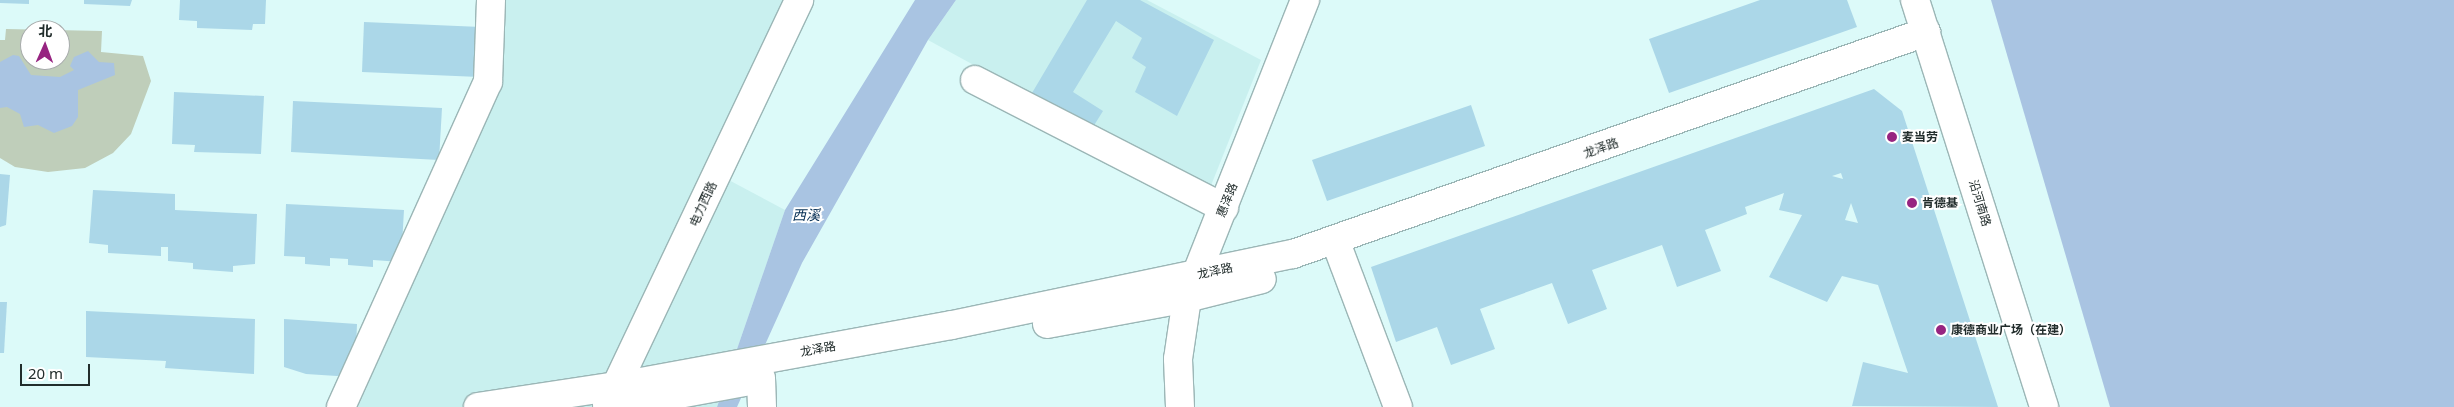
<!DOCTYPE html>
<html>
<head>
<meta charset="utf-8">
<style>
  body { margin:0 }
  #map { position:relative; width:2454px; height:407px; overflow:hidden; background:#dcfaf9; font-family:"Noto Sans","Noto Sans SC",sans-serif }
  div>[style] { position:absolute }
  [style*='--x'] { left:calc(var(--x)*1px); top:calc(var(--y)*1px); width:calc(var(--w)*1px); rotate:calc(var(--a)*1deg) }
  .built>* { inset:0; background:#c9f0ef }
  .green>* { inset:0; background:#bfceba }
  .water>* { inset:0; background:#a9c4e2 }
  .building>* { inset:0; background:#abd7e8 }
  .roads { filter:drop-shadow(1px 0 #9bb6b6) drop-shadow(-1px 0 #9bb6b6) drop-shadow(0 1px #9bb6b6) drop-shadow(0 -1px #9bb6b6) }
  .minor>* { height:28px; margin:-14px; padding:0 14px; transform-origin:14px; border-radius:14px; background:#fff }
  .major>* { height:28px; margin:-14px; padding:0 14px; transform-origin:14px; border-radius:14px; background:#fff }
  .dots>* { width:14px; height:14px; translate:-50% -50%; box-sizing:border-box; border:2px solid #fff; border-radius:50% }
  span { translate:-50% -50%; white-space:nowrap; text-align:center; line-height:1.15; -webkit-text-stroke:4px #fff; paint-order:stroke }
  .poi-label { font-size:12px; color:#222d2c; font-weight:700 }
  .left { translate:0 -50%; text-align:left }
  .street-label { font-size:12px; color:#222d2c }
  .water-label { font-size:14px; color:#042d53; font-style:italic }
  .north { position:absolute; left:20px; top:20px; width:50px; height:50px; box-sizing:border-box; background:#fff; border:1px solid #a7abab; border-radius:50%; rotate:2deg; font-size:14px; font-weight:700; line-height:20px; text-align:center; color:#222d2c }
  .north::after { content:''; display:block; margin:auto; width:18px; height:22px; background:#972481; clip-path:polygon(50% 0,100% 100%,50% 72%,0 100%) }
  .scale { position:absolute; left:20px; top:364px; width:70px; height:22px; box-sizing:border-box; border:2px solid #222d2c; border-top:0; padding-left:6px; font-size:15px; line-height:18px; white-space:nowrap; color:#222d2c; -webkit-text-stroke:4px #fff; paint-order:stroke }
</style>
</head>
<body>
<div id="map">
  <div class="built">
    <i style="clip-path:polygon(504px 0,811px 0,725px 178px,785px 210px,717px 407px,358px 407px,433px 236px)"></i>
    <i style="clip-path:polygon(956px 0,1147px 0,1261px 60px,1210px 188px,1157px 165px,928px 40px)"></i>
  </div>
  <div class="green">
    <i style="clip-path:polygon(evenodd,6px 29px,102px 31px,101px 52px,143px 56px,151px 81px,131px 134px,113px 153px,85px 168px,48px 172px,15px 167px,0 158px,0 40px,5px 40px,6px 29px,30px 30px,60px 30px,60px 60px,30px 60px,30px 30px)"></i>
  </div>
  <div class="water">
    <i style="clip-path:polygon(915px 0,956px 0,928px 40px,802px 263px,737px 407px,717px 407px,785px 210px)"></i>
    <i style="clip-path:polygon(1991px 0,2454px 0,2454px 407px,2110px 407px)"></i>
    <i style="clip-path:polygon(88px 51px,99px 62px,114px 63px,115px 75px,78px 90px,78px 117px,72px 126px,54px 133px,38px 125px,24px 127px,20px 114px,7px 107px,0 108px,0 62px,13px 55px,19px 56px,31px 75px,60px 77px,74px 70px,70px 66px,74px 57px)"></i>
  </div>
  <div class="building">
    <i style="clip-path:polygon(0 0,29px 0,29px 4px,0 3px)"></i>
    <i style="clip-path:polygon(84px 0,132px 0,130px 6px,84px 4px)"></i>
    <i style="clip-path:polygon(180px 0,266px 0,265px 24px,253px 24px,252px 30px,197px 28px,197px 21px,179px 20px)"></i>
    <i style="clip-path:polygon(1087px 0,1140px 0,1214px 40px,1177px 116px,1135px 92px,1146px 67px,1132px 58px,1142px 38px,1116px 21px,1073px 92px,1103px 111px,1093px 127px,1032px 93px)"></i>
    <i style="clip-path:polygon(1760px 0,1847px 0,1857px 27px,1669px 93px,1649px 39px)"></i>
    <i style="clip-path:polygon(364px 22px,481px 27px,479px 77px,362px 72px)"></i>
    <i style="clip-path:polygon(evenodd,1874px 89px,1902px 111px,1998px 407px,1852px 406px,1863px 362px,1908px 373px,1878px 285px,1842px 276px,1827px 302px,1769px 277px,1802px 215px,1779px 210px,1784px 193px,1745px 207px,1747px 214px,1705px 230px,1721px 271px,1677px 287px,1662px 245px,1592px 270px,1607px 309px,1568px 324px,1552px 283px,1480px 309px,1495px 349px,1451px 365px,1437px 327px,1396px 342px,1371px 267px,1874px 89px,1841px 173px,1843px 179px,1832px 176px,1841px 173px,1874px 89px,1851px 203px,1858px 223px,1845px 220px,1851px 203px)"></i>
    <i style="clip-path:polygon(174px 92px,264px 96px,261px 154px,194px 152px,195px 145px,172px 144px)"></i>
    <i style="clip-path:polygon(293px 101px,442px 108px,439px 160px,291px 152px)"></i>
    <i style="clip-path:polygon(1471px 105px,1485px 146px,1327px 201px,1312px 160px)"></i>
    <i style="clip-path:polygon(0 174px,10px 175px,6px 225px,0 227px)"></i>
    <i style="clip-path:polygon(93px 190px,175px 194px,175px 210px,257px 214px,255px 264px,233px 266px,233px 272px,193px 269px,193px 263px,168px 261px,168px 247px,161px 247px,161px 256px,108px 253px,108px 245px,89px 243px)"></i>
    <i style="clip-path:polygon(286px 204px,404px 210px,401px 262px,373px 260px,373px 267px,348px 265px,348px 259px,330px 258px,330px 266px,305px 264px,305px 257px,284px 256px)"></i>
    <i style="clip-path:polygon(0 302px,7px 302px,4px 353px,0 353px)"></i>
    <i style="clip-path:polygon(86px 311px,255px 319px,254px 374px,165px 368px,166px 361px,86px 357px)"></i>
    <i style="clip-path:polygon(284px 319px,357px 324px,355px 372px,337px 376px,306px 374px,284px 367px)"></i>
  </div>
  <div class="roads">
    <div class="minor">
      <i style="--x:975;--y:80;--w:280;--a:27.2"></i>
      <i style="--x:1335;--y:240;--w:178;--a:69.3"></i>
      <i style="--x:761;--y:378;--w:29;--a:88"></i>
      <i style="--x:607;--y:405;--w:448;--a:-64.6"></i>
      <i style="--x:341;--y:407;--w:357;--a:-65.7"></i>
      <i style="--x:488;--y:82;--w:82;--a:-87.9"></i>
      <i style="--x:1180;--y:407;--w:48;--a:-92.4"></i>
      <i style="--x:1178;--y:359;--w:62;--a:-81.6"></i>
      <i style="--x:1187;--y:298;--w:321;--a:-68.4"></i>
    </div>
    <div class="major">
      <i style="--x:1915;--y:0;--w:427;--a:72.4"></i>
      <i style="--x:1047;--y:324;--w:142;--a:-10.5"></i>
      <i style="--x:1187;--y:298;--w:77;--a:-14.2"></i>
      <i style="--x:478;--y:407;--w:154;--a:-8.6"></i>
      <i style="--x:630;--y:384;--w:327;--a:-10.4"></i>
      <i style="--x:952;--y:325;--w:348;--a:-11.8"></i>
      <i style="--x:1293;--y:254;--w:671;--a:-19.33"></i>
      <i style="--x:608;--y:407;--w:143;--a:-10.4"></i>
    </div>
  </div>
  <div class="dots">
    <i style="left:1892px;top:137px;background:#972481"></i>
    <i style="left:1912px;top:203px;background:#972481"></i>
    <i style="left:1941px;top:330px;background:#972481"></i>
  </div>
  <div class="poi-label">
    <span class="left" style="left:1902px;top:137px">麦当劳</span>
    <span class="left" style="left:1922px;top:203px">肯德基</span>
    <span class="left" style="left:1951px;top:330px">康德商业广场（在建）</span>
  </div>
  <div class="street-label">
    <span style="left:1601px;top:148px;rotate:-19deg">龙泽路</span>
    <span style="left:1227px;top:200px;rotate:-68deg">惠泽路</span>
    <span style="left:1980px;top:203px;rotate:73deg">沿河南路</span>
    <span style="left:703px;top:204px;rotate:-65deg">电力西路</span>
    <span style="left:1215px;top:271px;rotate:-12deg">龙泽路</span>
    <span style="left:818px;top:349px;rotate:-10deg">龙泽路</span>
  </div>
  <div class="water-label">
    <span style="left:806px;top:215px">西溪</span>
  </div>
  <div class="north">北</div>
  <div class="scale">20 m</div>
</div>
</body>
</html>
